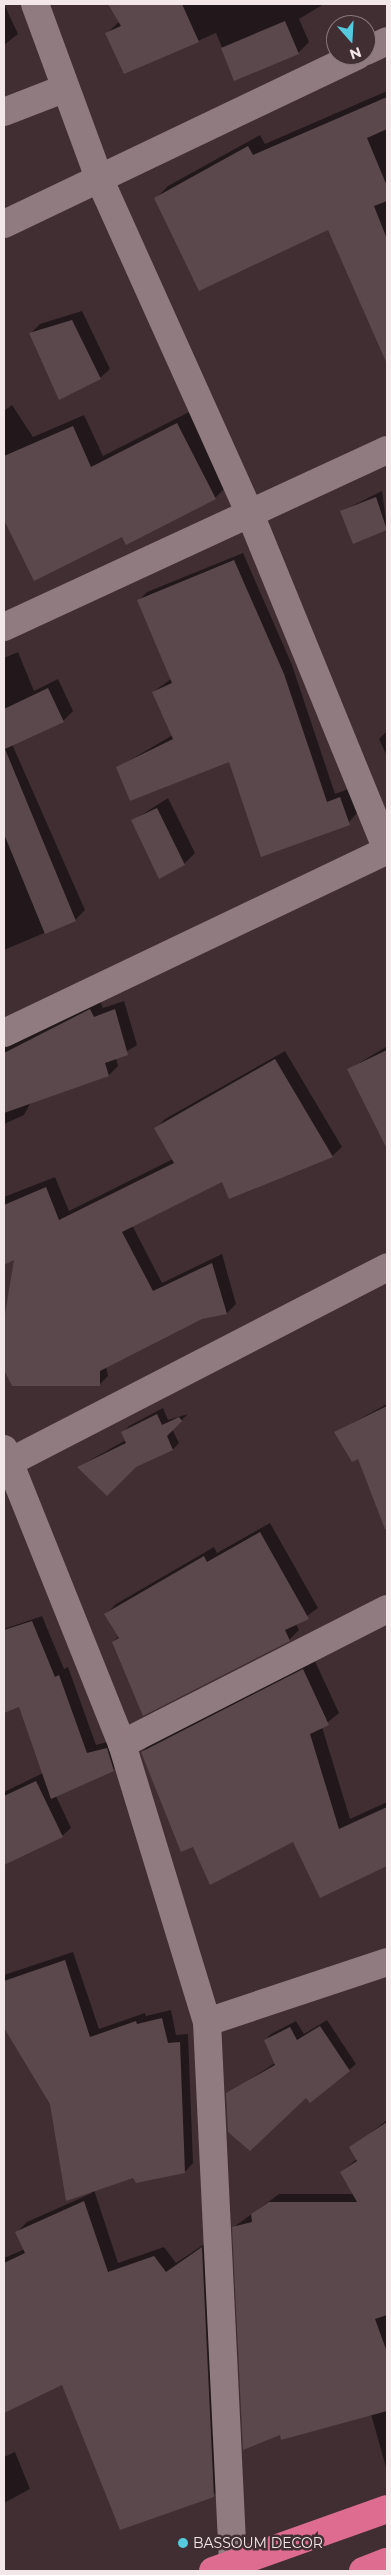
<!DOCTYPE html>
<html>
<head>
<meta charset="utf-8">
<style>
  body { margin:0 }
  #map { position:relative; width:391px; height:2575px; overflow:hidden; background:#402e33; font-family:Montserrat,sans-serif }
  div>[style] { position:absolute }
  [style*='--x'] { left:calc(var(--x)*1px); top:calc(var(--y)*1px); width:calc(var(--w)*1px); rotate:calc(var(--a)*1deg) }
  .shadow>* { inset:0; background:#0007 }
  .building>* { inset:0; background:#5b484d }
  .minor>* { height:28px; margin:-14px; padding:0 14px; transform-origin:14px; border-radius:14px; background:#907b80 }
  .highway>* { height:28px; margin:-14px; padding:0 14px; transform-origin:14px; border-radius:14px; background:#dd6c90 }
  .dots>* { width:14px; height:14px; translate:-50% -50%; box-sizing:border-box; border:2px solid #402e33; border-radius:50% }
  span { translate:-50% -50%; white-space:nowrap; text-align:center; line-height:1.15; -webkit-text-stroke:5px #402e33; paint-order:stroke }
  .poi-label { font-size:14px; color:#f3e7ea }
  .left { translate:0 -50%; text-align:left }
  .frame { position:absolute; inset:0; border:5px solid #f3e7ea; pointer-events:none }
  .north { position:absolute; left:326px; top:15px; width:50px; height:50px; box-sizing:border-box; background:#402e33; border:1px solid #88787c; border-radius:50%; rotate:161deg; font-size:14px; font-weight:700; line-height:20px; text-align:center; color:#f3e7ea }
  .north::after { content:''; display:block; margin:auto; width:18px; height:22px; background:#55cadf; clip-path:polygon(50% 0,100% 100%,50% 72%,0 100%) }
</style>
</head>
<body>
<div id="map">
  <div class="shadow">
    <i style="clip-path:polygon(4px 4px,18px 34px,4px 45px)"></i>
    <i style="clip-path:polygon(109px 4px,324px 4px,299px 19px,309px 42px,298px 53px,235px 79px,216px 33px,125px 73px,107px 33px,119px 22px)"></i>
    <i style="clip-path:polygon(387px 91px,387px 356px,329px 228px,156px 198px,168px 186px,260px 135px,265px 144px)"></i>
    <i style="clip-path:polygon(82px 311px,110px 369px,100px 378px,31px 333px,40px 324px)"></i>
    <i style="clip-path:polygon(12px 405px,33px 437px,84px 415px,103px 456px,189px 412px,226px 487px,215px 498px,122px 536px,34px 580px,4px 517px,4px 411px)"></i>
    <i style="clip-path:polygon(382px 491px,387px 529px,354px 542px,342px 511px)"></i>
    <i style="clip-path:polygon(243px 553px,292px 665px,335px 794px,348px 789px,357px 813px,349px 822px,229px 760px,118px 767px,173px 735px,153px 692px,171px 679px,138px 601px,147px 592px)"></i>
    <i style="clip-path:polygon(18px 652px,34px 691px,58px 679px,73px 711px,63px 721px,12px 744px,85px 910px,75px 920px,4px 950px,4px 658px)"></i>
    <i style="clip-path:polygon(387px 731px,387px 756px,379px 739px)"></i>
    <i style="clip-path:polygon(168px 798px,195px 853px,184px 864px,132px 821px)"></i>
    <i style="clip-path:polygon(100px 1001px,103px 1008px,124px 1001px,137px 1045px,116px 1058px,118px 1066px,109px 1075px,31px 1102px,24px 1115px,4px 1124px,4px 1048px)"></i>
    <i style="clip-path:polygon(386px 1047px,387px 1049px,387px 1146px,349px 1069px)"></i>
    <i style="clip-path:polygon(285px 1051px,342px 1147px,332px 1156px,229px 1197px,222px 1180px,132px 1225px,162px 1283px,222px 1254px,236px 1304px,227px 1313px,202px 1318px,106px 1367px,108px 1376px,99px 1385px,12px 1385px,4px 1364px,4px 1328px,16px 1258px,4px 1263px,4px 1197px,55px 1177px,69px 1211px,173px 1159px,156px 1128px,165px 1119px)"></i>
    <i style="clip-path:polygon(387px 1404px,387px 1504px,378px 1508px,358px 1457px,336px 1432px)"></i>
    <i style="clip-path:polygon(163px 1408px,168px 1420px,188px 1414px,172px 1429px,179px 1443px,173px 1449px,78px 1467px,126px 1440px,123px 1432px,129px 1426px)"></i>
    <i style="clip-path:polygon(270px 1523px,318px 1608px,296px 1624px,299px 1630px,289px 1640px,113px 1642px,119px 1636px,106px 1614px,116px 1604px,214px 1547px,217px 1553px)"></i>
    <i style="clip-path:polygon(42px 1616px,64px 1669px,68px 1667px,96px 1745px,115px 1740px,122px 1761px,113px 1770px,56px 1796px,71px 1828px,62px 1836px,4px 1864px,4px 1792px,43px 1773px,20px 1705px,4px 1711px,4px 1629px)"></i>
    <i style="clip-path:polygon(314px 1659px,339px 1713px,322px 1727px,350px 1819px,387px 1802px,387px 1865px,320px 1897px,294px 1840px,194px 1846px,142px 1752px,153px 1741px)"></i>
    <i style="clip-path:polygon(73px 1952px,99px 2029px,145px 2013px,146px 2016px,171px 2010px,176px 2035px,188px 2034px,193px 2163px,185px 2172px,134px 2176px,94px 2190px,118px 2263px,164px 2247px,176px 2263px,212px 2239px,224px 2485px,213px 2495px,63px 2383px,4px 2411px,4px 2258px,25px 2249px,17px 2232px,27px 2222px,92px 2193px,51px 2103px,4px 2026px,4px 1975px)"></i>
    <i style="clip-path:polygon(327px 2020px,356px 2064px,349px 2070px,306px 2097px,227px 2094px,275px 2063px,265px 2040px,271px 2034px,296px 2021px,304px 2034px)"></i>
    <i style="clip-path:polygon(387px 2120px,387px 2471px,371px 2414px,234px 2227px,279px 2194px,354px 2194px,341px 2172px,357px 2159px,351px 2148px)"></i>
    <i style="clip-path:polygon(15px 2452px,30px 2489px,4px 2503px,4px 2457px)"></i>
  </div>
  <div class="building">
    <i style="clip-path:polygon(108px 4px,182px 4px,199px 42px,124px 74px,105px 33px,121px 26px)"></i>
    <i style="clip-path:polygon(285px 21px,299px 54px,234px 81px,221px 48px)"></i>
    <i style="clip-path:polygon(387px 97px,387px 129px,367px 138px,387px 186px,387px 201px,374px 206px,387px 239px,387px 364px,328px 230px,199px 291px,154px 198px,248px 146px,253px 155px)"></i>
    <i style="clip-path:polygon(72px 320px,101px 379px,59px 400px,29px 333px)"></i>
    <i style="clip-path:polygon(177px 423px,216px 499px,126px 545px,122px 537px,34px 581px,4px 520px,4px 456px,73px 426px,91px 467px)"></i>
    <i style="clip-path:polygon(376px 497px,387px 530px,353px 544px,340px 511px)"></i>
    <i style="clip-path:polygon(234px 560px,284px 674px,327px 802px,340px 797px,350px 825px,261px 857px,229px 762px,130px 801px,116px 767px,173px 739px,152px 692px,172px 683px,137px 600px)"></i>
    <i style="clip-path:polygon(48px 688px,64px 722px,5px 749px,76px 921px,45px 934px,4px 834px,4px 709px)"></i>
    <i style="clip-path:polygon(157px 808px,185px 865px,159px 879px,131px 820px)"></i>
    <i style="clip-path:polygon(90px 1009px,94px 1017px,115px 1009px,128px 1055px,105px 1063px,109px 1076px,4px 1113px,4px 1053px)"></i>
    <i style="clip-path:polygon(387px 1050px,387px 1149px,347px 1069px)"></i>
    <i style="clip-path:polygon(275px 1059px,333px 1157px,229px 1199px,222px 1182px,122px 1232px,153px 1291px,212px 1263px,227px 1314px,202px 1319px,100px 1371px,100px 1386px,12px 1386px,4px 1370px,4px 1320px,14px 1260px,4px 1265px,4px 1205px,46px 1187px,59px 1220px,174px 1163px,154px 1128px)"></i>
    <i style="clip-path:polygon(387px 1406px,387px 1529px,385px 1529px,358px 1459px,352px 1462px,334px 1432px)"></i>
    <i style="clip-path:polygon(157px 1414px,162px 1425px,179px 1417px,182px 1421px,167px 1436px,173px 1450px,136px 1467px,107px 1496px,77px 1467px,126px 1443px,121px 1432px)"></i>
    <i style="clip-path:polygon(260px 1532px,309px 1619px,285px 1630px,290px 1641px,143px 1716px,112px 1642px,119px 1638px,104px 1614px,204px 1556px,207px 1562px)"></i>
    <i style="clip-path:polygon(32px 1621px,55px 1677px,59px 1675px,87px 1753px,107px 1748px,114px 1771px,51px 1799px,19px 1707px,4px 1713px,4px 1630px)"></i>
    <i style="clip-path:polygon(303px 1669px,329px 1725px,310px 1734px,339px 1829px,387px 1807px,387px 1866px,320px 1898px,293px 1842px,210px 1885px,193px 1847px,181px 1852px,141px 1752px)"></i>
    <i style="clip-path:polygon(36px 1781px,63px 1837px,4px 1865px,4px 1796px)"></i>
    <i style="clip-path:polygon(65px 1960px,90px 2037px,136px 2021px,137px 2024px,162px 2018px,168px 2043px,180px 2042px,185px 2173px,136px 2183px,133px 2178px,66px 2201px,50px 2104px,4px 2028px,4px 1981px)"></i>
    <i style="clip-path:polygon(320px 2026px,350px 2071px,310px 2103px,306px 2098px,250px 2151px,228px 2132px,226px 2093px,275px 2065px,264px 2040px,290px 2027px,297px 2040px)"></i>
    <i style="clip-path:polygon(387px 2122px,387px 2315px,375px 2319px,387px 2352px,387px 2411px,281px 2440px,280px 2435px,243px 2450px,232px 2227px,252px 2222px,251px 2214px,269px 2202px,357px 2202px,340px 2172px,357px 2161px,349px 2147px)"></i>
    <i style="clip-path:polygon(84px 2201px,108px 2272px,154px 2256px,166px 2272px,202px 2247px,214px 2497px,120px 2530px,62px 2385px,4px 2413px,4px 2263px,25px 2253px,15px 2232px)"></i>
  </div>
  <div class="minor">
    <i style="--x:35;--y:4;--w:185;--a:69.8"></i>
    <i style="--x:99;--y:178;--w:368;--a:65.8"></i>
    <i style="--x:250;--y:514;--w:362;--a:67.8"></i>
    <i style="--x:366;--y:51;--w:23;--a:-25"></i>
    <i style="--x:4;--y:112;--w:66;--a:-21.2"></i>
    <i style="--x:4;--y:224;--w:392;--a:-25.5"></i>
    <i style="--x:4;--y:627;--w:422;--a:-24.8"></i>
    <i style="--x:4;--y:1033;--w:424;--a:-25.5"></i>
    <i style="--x:4;--y:1449;--w:318;--a:68.2"></i>
    <i style="--x:122;--y:1744;--w:291;--a:73"></i>
    <i style="--x:207;--y:2022;--w:543;--a:87.25"></i>
    <i style="--x:4;--y:1465;--w:431;--a:-27.3"></i>
    <i style="--x:122;--y:1744;--w:297;--a:-27"></i>
    <i style="--x:207;--y:2022;--w:190;--a:-18.4"></i>
  </div>
  <div class="highway">
    <i style="--x:213;--y:2571;--w:185;--a:-19.6"></i>
    <i style="--x:363;--y:2571;--w:26;--a:-21"></i>
  </div>
  <div class="dots">
    <i style="left:183px;top:2543px;background:#55cadf"></i>
  </div>
  <div class="poi-label">
    <span class="left" style="left:193px;top:2543px">BASSOUM DECOR</span>
  </div>
  <div class="frame"></div>
  <div class="north">N</div>
</div>
</body>
</html>
